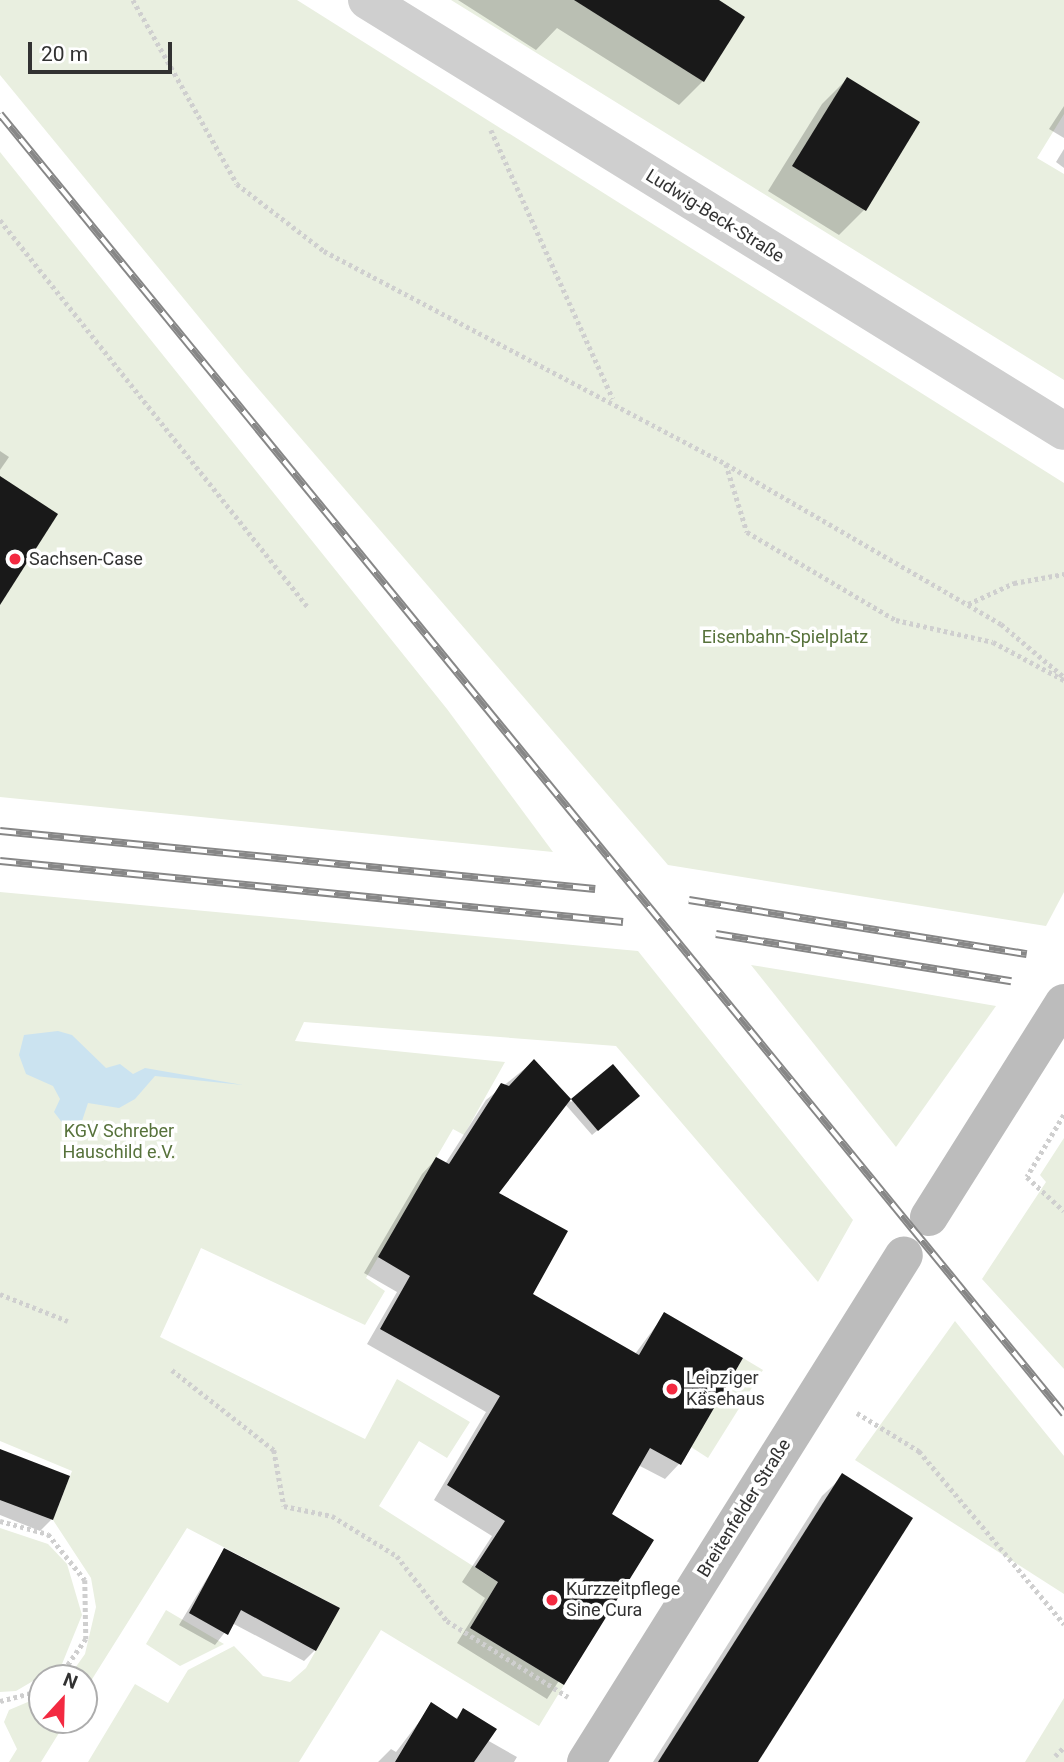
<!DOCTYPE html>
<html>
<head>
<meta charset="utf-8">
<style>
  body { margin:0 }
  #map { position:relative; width:1064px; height:1762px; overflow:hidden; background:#fff; font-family:Roboto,sans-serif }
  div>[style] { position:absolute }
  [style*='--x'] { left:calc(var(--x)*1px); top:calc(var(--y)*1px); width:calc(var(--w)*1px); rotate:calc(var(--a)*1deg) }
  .green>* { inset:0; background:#e9efe0 }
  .water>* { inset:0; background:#cbe3f0 }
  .shadow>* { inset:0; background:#0003 }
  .building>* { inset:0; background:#191919 }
  .path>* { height:4.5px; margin-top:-2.25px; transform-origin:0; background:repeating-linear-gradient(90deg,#cfcfcf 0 3.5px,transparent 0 7px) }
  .minor>* { height:38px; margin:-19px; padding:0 19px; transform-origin:19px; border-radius:19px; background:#cfcfcf }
  .secondary>* { height:38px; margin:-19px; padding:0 19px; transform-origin:19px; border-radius:19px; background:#bcbcbc }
  .rail>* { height:8px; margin-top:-4px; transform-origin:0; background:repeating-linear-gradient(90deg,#fff 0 16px,#878787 0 32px); box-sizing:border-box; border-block:2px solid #878787 }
  .dots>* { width:19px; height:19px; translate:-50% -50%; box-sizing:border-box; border:4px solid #fff; border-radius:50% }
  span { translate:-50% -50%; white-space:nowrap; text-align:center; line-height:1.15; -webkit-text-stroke:7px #fff; paint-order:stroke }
  .street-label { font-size:18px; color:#323232 }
  .poi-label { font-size:18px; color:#323232 }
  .left { translate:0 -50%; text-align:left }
  .park-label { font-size:18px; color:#57723b }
  .north { position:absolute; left:28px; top:1664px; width:70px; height:70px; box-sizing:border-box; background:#fff; border:2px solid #adadad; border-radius:50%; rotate:22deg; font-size:19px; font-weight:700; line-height:28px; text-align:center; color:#323232 }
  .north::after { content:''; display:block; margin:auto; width:24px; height:32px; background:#f32a41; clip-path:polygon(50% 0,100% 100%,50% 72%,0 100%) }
  .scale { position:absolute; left:28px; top:42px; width:144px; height:32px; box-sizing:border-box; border:4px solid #323232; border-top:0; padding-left:9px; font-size:21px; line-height:24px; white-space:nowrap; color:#323232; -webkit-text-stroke:5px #fff; paint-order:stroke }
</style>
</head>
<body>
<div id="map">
  <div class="green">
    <i style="clip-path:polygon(0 0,297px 0,1064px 483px,1064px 892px,1046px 926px,668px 865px,244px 372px,0 75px)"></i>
    <i style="clip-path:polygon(451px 0,1064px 0,1064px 114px,1037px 158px,1064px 174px,1064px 380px)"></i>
    <i style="clip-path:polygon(0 152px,447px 709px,553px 852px,0 797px)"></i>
    <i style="clip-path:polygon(0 892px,638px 951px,853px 1220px,818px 1282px,616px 1046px,304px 1022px,295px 1041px,505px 1062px,464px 1135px,453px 1129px,366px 1278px,385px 1291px,365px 1325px,201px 1248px,160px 1337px,365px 1439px,397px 1379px,470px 1422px,447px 1458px,419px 1441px,379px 1506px,498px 1582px,470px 1628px,564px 1685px,539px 1726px,381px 1630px,299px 1762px,88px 1762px,135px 1684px,168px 1703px,188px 1670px,234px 1646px,263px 1676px,290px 1682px,306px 1668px,340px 1608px,187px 1528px,84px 1692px,84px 1678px,68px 1678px,85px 1654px,96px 1607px,91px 1578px,53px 1520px,72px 1471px,0 1441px)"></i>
    <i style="clip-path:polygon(751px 965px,868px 984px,996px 1006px,896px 1147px)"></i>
    <i style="clip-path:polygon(1064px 1138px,1064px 1369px,982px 1279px,1046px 1182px,1040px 1175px)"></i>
    <i style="clip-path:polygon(955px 1321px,1064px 1456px,1064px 1594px,855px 1460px)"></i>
    <i style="clip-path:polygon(743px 1358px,763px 1370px,708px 1458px,691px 1447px)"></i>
    <i style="clip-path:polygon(0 1528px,48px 1544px,67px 1564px,82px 1615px,62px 1664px,16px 1691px,0 1692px)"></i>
    <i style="clip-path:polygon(166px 1610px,224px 1644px,180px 1666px,146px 1644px)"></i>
    <i style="clip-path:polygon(42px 1696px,42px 1720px,67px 1720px,41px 1762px,9px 1762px,17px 1749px,4px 1722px,9px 1710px)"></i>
    <i style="clip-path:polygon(1064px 1698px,1064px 1762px,1025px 1762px)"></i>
  </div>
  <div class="water">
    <i style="clip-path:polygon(58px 1031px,72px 1035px,106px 1068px,120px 1064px,133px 1074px,145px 1068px,243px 1085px,155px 1076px,135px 1099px,119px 1108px,88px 1103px,82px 1121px,64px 1125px,54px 1112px,60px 1099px,53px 1086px,26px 1074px,19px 1055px,24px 1035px)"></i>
  </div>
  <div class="shadow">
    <i style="clip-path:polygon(458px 0,715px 0,703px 81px,679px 105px,557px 28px,536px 50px)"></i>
    <i style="clip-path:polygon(847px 79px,864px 210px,839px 235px,768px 191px,822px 104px)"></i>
    <i style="clip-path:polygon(1064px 106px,1064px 138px,1049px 129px)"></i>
    <i style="clip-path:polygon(1064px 149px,1064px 168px,1056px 162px)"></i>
    <i style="clip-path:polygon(0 451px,9px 457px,0 470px)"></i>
    <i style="clip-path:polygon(534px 1061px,571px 1102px,613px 1066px,632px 1101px,592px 1135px,565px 1104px,497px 1193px,530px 1295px,635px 1354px,664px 1315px,679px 1464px,665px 1479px,638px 1465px,610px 1515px,651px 1541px,547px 1699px,457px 1643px,485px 1598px,462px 1582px,492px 1536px,434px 1500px,486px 1412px,367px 1344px,397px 1292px,364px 1273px,422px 1174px,436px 1159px,445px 1164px,486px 1100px)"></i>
    <i style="clip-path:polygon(0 1451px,52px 1519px,40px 1531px,0 1515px)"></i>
    <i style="clip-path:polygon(843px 1476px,756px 1762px,653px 1762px,822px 1496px)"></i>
    <i style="clip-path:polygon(224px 1550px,315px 1650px,304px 1661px,232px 1623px,215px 1645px,179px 1625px)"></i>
    <i style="clip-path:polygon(432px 1705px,455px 1719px,464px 1711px,487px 1740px,517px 1757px,514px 1762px,378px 1762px,391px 1749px,396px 1752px)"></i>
  </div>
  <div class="building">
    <i style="clip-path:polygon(574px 0,719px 0,745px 17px,704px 82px)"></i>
    <i style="clip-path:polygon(847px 77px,920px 122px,866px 211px,792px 166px)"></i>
    <i style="clip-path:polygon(0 476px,58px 514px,0 605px)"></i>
    <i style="clip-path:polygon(534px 1059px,571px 1099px,499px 1193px,568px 1231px,533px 1294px,639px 1355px,664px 1312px,743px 1358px,681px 1465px,650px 1448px,612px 1514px,654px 1540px,564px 1685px,470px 1628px,498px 1582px,475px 1567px,505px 1521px,447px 1485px,500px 1396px,380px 1329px,410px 1276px,378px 1257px,436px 1157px,449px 1164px,501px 1083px,509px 1086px)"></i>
    <i style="clip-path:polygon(613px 1064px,640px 1096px,598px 1131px,571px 1099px)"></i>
    <i style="clip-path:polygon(0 1449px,70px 1476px,53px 1520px,0 1500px)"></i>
    <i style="clip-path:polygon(842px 1473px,913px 1518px,758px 1762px,658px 1762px)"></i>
    <i style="clip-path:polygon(224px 1548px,340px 1608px,316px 1651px,241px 1610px,228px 1635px,189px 1613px)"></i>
    <i style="clip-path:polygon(431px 1702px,457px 1719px,463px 1708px,497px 1729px,474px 1762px,395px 1762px)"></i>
  </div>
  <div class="path">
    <i style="--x:133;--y:0;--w:211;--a:60.5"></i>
    <i style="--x:237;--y:184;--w:110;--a:37.6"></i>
    <i style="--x:324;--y:251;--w:455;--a:27.9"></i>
    <i style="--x:726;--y:464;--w:318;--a:30.2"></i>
    <i style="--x:1001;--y:624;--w:82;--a:40.1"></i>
    <i style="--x:491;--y:130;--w:295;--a:65.6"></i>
    <i style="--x:0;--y:220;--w:495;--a:51.5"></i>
    <i style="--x:726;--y:464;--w:71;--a:72.8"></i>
    <i style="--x:747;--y:532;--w:173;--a:30.6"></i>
    <i style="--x:896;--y:620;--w:99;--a:12.8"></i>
    <i style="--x:993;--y:642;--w:81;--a:28.2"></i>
    <i style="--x:968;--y:604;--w:51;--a:-24.5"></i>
    <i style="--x:1014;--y:583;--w:51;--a:-10.2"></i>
    <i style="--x:1064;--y:1115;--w:72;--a:120.8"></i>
    <i style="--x:1027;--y:1177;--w:50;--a:42.6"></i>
    <i style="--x:0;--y:1294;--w:73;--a:21.7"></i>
    <i style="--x:172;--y:1370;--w:130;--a:38.1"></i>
    <i style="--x:274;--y:1450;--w:57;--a:79.9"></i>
    <i style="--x:284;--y:1506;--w:49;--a:11.8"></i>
    <i style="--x:332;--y:1516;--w:76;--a:31.6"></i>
    <i style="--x:397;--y:1556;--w:82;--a:52.4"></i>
    <i style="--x:447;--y:1621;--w:143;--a:32.1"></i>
    <i style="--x:857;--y:1413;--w:73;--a:31.5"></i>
    <i style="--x:919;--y:1451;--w:226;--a:50"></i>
    <i style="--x:0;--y:1521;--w:50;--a:15.2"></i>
    <i style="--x:48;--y:1534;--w:59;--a:51.2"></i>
    <i style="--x:85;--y:1580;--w:59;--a:89"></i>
    <i style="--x:86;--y:1639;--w:47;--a:124.7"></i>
    <i style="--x:0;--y:1701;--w:43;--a:-14.7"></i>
    <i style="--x:1055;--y:1756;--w:13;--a:-45"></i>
  </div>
  <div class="minor">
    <i style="--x:367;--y:0;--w:819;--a:31.73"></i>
  </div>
  <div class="secondary">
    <i style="--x:929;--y:1217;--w:253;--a:-57.8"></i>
    <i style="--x:586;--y:1762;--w:598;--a:-57.9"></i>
  </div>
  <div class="rail">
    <i style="--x:0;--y:114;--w:1680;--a:50.7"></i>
    <i style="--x:0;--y:831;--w:598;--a:5.57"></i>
    <i style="--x:0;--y:861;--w:626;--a:5.59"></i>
    <i style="--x:689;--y:900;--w:342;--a:9.1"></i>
    <i style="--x:716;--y:934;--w:299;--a:9.1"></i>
  </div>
  <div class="dots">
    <i style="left:15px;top:559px;background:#f32a41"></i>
    <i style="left:672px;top:1389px;background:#f32a41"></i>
    <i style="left:552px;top:1600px;background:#f32a41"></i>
  </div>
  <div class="street-label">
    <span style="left:715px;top:216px;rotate:32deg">Ludwig-Beck-Straße</span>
    <span style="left:744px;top:1508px;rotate:-58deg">Breitenfelder Straße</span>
  </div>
  <div class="poi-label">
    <span class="left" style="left:29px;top:559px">Sachsen-Case</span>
    <span class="left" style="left:686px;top:1389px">Leipziger<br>Käsehaus</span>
    <span class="left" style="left:566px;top:1600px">Kurzzeitpflege<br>Sine Cura</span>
  </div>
  <div class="park-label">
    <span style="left:785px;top:637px">Eisenbahn-Spielplatz</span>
    <span style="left:119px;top:1142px">KGV Schreber<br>Hauschild e.V.</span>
  </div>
  <div class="north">N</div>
  <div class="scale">20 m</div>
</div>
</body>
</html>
